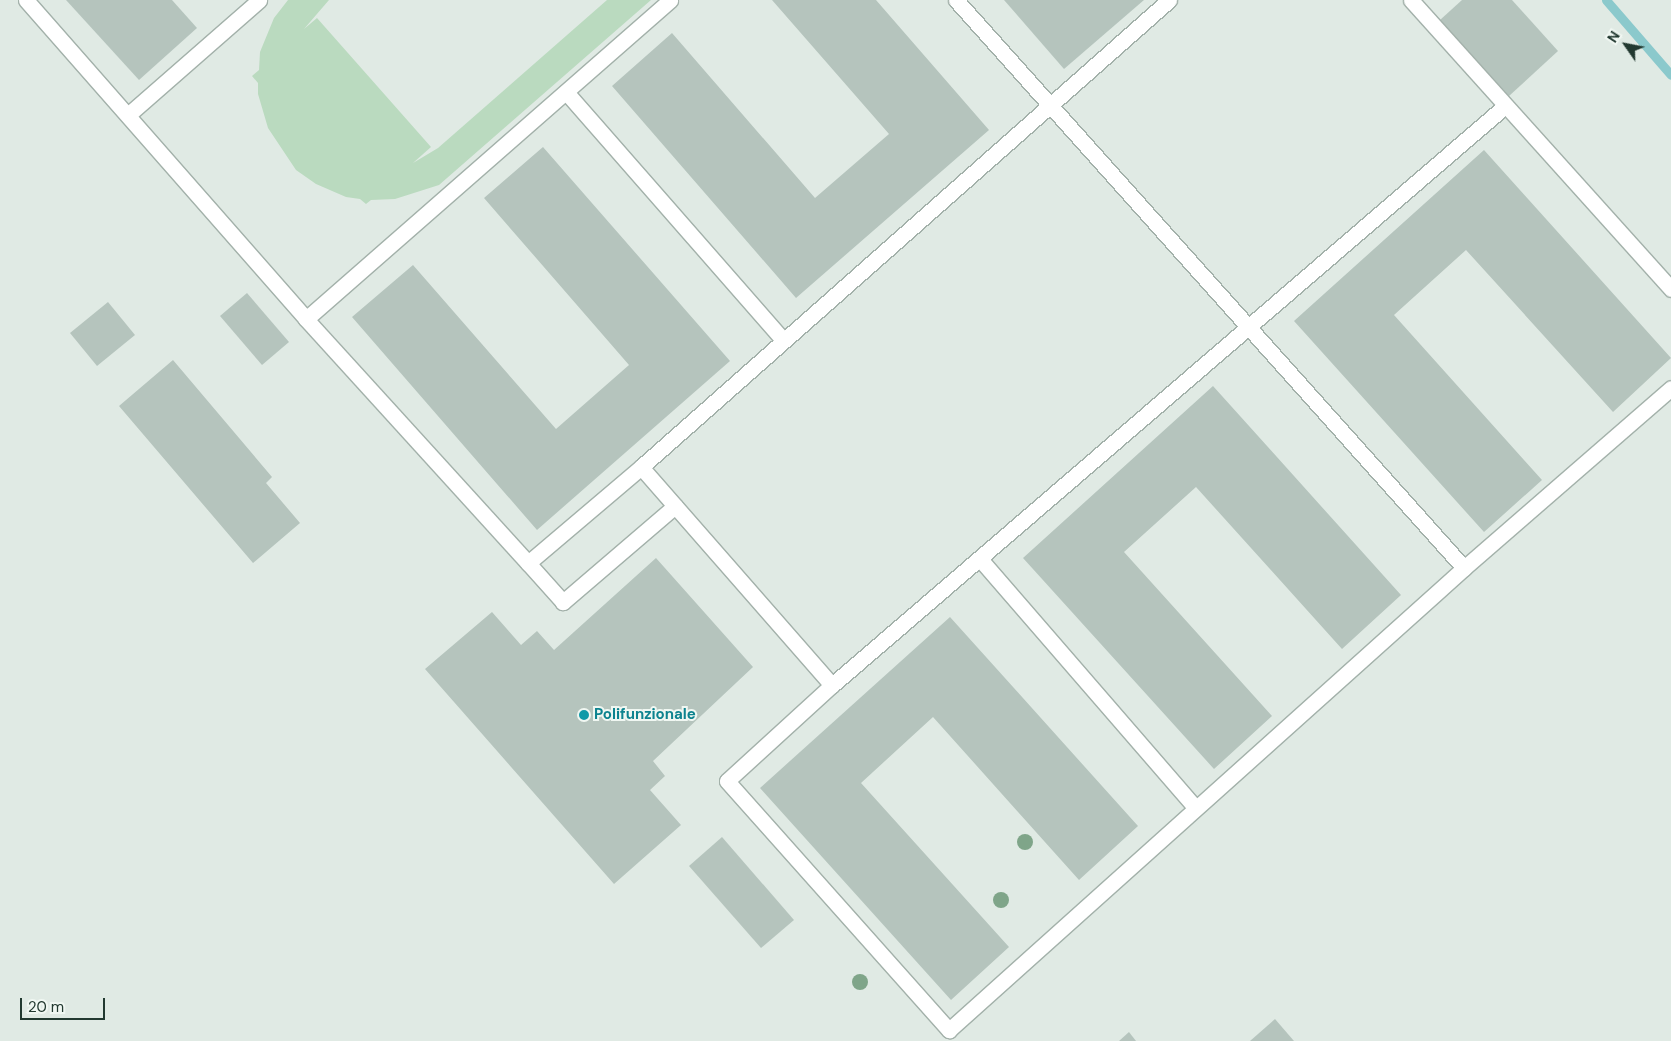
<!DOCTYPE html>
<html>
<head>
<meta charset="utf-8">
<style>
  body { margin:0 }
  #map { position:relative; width:1671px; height:1041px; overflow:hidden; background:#e0eae4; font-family:"DM Sans",sans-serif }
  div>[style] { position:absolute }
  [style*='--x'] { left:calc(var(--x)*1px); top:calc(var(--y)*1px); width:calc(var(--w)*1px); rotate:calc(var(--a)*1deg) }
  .green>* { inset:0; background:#badabf }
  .stream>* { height:9px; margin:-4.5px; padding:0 4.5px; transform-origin:4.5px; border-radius:4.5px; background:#8bc9cc }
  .building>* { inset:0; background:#b5c4bd }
  .roads { filter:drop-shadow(1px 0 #a3b1aa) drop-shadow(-1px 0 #a3b1aa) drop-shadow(0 1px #a3b1aa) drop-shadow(0 -1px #a3b1aa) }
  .minor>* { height:15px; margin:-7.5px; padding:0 7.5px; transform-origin:7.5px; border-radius:7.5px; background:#fff }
  .trees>* { width:16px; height:16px; margin:-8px; border-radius:50%; background:#7fa589 }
  .dots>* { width:14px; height:14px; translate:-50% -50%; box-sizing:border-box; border:2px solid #f0f7f2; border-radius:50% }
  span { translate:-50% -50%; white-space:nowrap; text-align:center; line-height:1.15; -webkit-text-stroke:4px #f0f7f2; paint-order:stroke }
  .culture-label { font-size:15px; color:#0d838f; font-weight:700 }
  .left { translate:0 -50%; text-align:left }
  .north { position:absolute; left:1601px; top:20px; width:50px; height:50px; -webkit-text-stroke:4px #f0f7f2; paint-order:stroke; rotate:303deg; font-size:14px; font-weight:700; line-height:20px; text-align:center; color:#223930 }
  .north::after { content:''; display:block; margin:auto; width:18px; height:22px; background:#223930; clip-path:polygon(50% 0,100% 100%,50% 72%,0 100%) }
  .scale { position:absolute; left:20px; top:998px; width:85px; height:22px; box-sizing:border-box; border:2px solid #223930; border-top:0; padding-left:6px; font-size:15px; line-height:18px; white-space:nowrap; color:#223930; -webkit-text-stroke:4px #f0f7f2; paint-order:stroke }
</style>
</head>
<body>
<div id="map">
  <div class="green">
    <i style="clip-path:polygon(288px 0,329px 0,304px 29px,317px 18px,431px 147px,413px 163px,438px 148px,607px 0,651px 0,439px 185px,395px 199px,371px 200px,366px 204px,360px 199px,346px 197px,316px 184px,296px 170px,268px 128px,258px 94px,258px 83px,252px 76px,259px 70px,260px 52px,274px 18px)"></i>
  </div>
  <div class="stream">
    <i style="--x:1606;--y:0;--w:99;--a:49.1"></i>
  </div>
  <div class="building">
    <i style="clip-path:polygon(66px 0,172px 0,197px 28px,139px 80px)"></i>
    <i style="clip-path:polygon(772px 0,876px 0,989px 130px,796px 298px,612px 86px,672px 33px,815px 198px,889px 134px)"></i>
    <i style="clip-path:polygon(1004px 0,1144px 0,1064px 69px)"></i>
    <i style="clip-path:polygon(1462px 0,1512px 0,1558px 51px,1509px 96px,1440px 20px)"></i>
    <i style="clip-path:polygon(543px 147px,730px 361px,537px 530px,352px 317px,413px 265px,556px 429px,629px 365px,484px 198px)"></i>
    <i style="clip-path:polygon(1484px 150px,1671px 358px,1613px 412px,1466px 250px,1394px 315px,1542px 480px,1484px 532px,1294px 321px)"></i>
    <i style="clip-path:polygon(247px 293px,289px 342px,262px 365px,220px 316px)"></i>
    <i style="clip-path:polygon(108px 302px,135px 335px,97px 366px,70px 333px)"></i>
    <i style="clip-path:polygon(173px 360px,272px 477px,266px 483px,300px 523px,253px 563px,119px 406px)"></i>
    <i style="clip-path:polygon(1213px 386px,1401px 595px,1342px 649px,1196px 487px,1124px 552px,1272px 716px,1214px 769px,1023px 558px)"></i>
    <i style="clip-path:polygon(656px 558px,753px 667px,653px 761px,665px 776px,650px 790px,681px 825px,614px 884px,425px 669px,492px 612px,521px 645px,537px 631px,554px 650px)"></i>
    <i style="clip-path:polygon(950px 617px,1138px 826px,1079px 880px,933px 717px,861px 783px,1009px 947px,951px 1000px,760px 788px)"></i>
    <i style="clip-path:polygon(722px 837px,794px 920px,761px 948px,689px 866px)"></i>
    <i style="clip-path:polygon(1275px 1019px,1294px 1041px,1250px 1041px)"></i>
    <i style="clip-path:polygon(1129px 1032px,1136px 1041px,1119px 1041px)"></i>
  </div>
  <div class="roads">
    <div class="minor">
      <i style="--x:26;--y:0;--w:424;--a:48.7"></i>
      <i style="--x:306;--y:319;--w:330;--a:47.7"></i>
      <i style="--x:956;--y:0;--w:762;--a:48.19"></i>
      <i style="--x:1411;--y:0;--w:389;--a:48"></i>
      <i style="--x:566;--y:92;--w:330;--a:48.8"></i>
      <i style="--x:1505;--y:106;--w:888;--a:139.29"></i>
      <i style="--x:832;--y:685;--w:142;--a:137.6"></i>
      <i style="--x:727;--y:781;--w:334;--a:48.3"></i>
      <i style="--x:949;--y:1030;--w:692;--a:-41.89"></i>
      <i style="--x:1464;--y:568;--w:274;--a:-41"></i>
      <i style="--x:129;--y:114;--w:173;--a:-41.2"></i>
      <i style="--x:306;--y:319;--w:484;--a:-41.2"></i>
      <i style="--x:641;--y:467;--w:290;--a:48.8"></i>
      <i style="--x:675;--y:506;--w:148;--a:139.4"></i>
      <i style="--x:563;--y:602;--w:52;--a:-131.9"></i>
      <i style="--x:528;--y:563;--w:148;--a:-40.3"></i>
      <i style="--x:641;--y:467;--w:705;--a:-41.49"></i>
      <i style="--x:980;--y:559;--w:328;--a:49.1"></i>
    </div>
  </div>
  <div class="trees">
    <i style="left:1025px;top:842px"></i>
    <i style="left:1001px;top:900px"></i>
    <i style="left:860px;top:982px"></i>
  </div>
  <div class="dots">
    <i style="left:584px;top:715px;background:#0f9aa8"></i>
  </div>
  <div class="culture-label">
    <span class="left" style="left:594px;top:715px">Polifunzionale</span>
  </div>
  <div class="north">N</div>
  <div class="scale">20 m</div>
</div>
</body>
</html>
